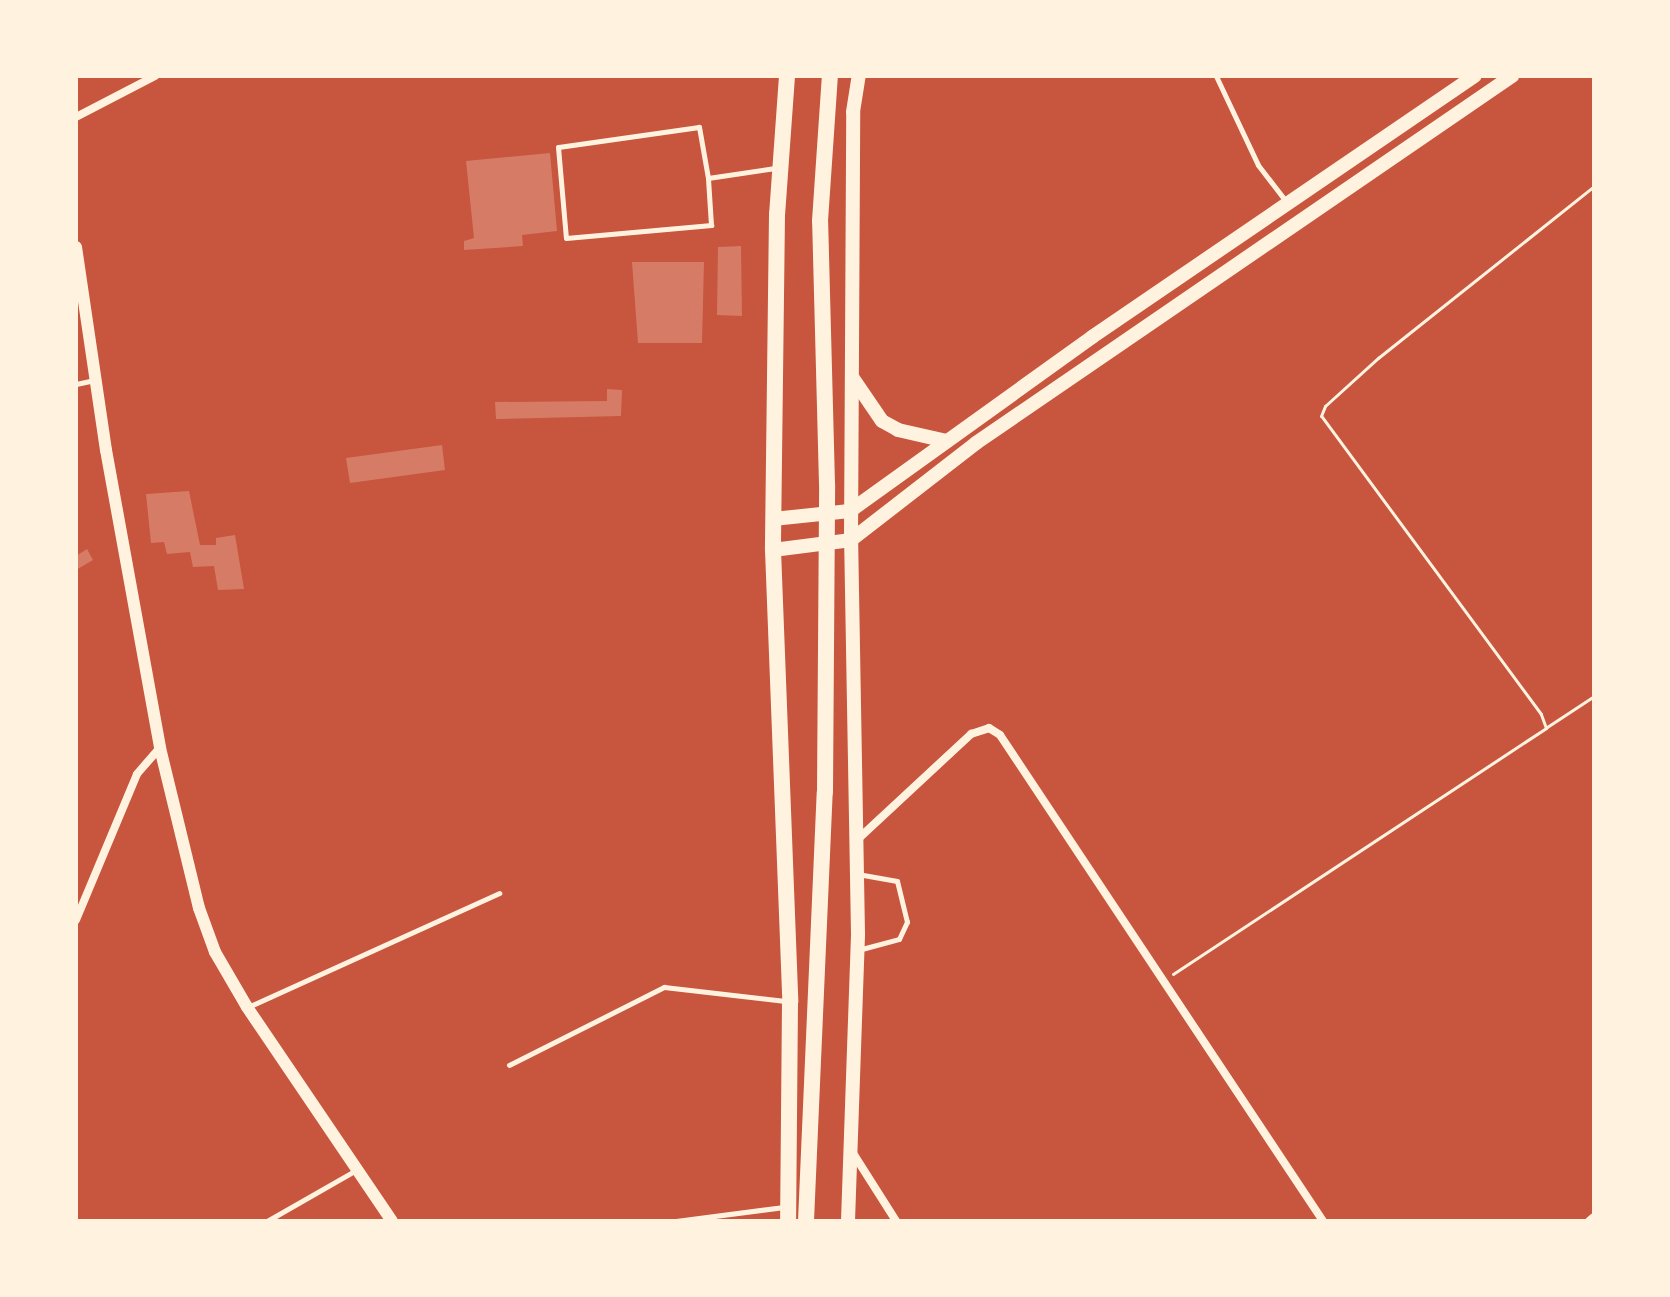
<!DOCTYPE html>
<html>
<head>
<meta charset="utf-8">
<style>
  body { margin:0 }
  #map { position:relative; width:1670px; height:1297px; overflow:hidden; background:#c8553d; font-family:Helvetica,sans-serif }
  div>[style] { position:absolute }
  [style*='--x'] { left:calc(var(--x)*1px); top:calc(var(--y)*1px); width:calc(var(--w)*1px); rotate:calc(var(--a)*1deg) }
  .building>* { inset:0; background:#d67c66 }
  .path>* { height:3px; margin:-1.5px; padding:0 1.5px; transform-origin:1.5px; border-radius:1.5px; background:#fff3e0 }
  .service>* { height:5px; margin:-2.5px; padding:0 2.5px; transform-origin:2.5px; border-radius:2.5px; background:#fff3e0 }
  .minor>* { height:8px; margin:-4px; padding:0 4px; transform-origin:4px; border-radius:4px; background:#fff3e0 }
  .tertiary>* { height:12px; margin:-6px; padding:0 6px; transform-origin:6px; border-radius:6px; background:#fff3e0 }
  .secondary>* { height:14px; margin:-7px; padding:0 7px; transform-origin:7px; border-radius:7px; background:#fff3e0 }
  .primary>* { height:14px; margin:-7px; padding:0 7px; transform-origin:7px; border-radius:7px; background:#fff3e0 }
  .trunk>* { height:16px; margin:-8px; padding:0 8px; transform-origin:8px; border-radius:8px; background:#fff3e0 }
  span { translate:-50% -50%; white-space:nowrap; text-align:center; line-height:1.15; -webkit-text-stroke:8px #fff3e0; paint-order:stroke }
  .frame { position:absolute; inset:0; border:78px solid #fff3e0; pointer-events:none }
</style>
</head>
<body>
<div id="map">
  <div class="building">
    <i style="clip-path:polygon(550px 153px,557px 231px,522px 235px,523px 246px,464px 250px,464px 241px,474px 238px,466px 161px)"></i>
    <i style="clip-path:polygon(741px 246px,742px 316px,717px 315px,718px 247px)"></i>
    <i style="clip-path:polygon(632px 262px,704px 262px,702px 343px,638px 343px)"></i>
    <i style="clip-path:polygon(607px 389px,622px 390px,621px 416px,496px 419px,495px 402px,607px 401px)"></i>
    <i style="clip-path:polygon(442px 445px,445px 470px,350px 483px,346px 458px)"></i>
    <i style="clip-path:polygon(189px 491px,200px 545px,216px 545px,216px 538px,235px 535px,244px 589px,218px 590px,214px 566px,193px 567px,190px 552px,167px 554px,164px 542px,151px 543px,146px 494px)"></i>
    <i style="clip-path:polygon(87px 549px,93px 560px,76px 570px,76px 556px)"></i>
  </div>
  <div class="path">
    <i style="--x:1547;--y:727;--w:56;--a:-33.4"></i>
    <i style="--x:1173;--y:974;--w:447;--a:-33.4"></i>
    <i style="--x:1546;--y:728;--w:15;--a:-110"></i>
    <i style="--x:1541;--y:714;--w:370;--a:-126.4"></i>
    <i style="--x:1321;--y:416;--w:11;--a:-68"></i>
    <i style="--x:1325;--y:406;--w:72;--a:-42.2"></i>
    <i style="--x:1378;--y:358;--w:276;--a:-38.5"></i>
  </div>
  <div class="service">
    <i style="--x:1216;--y:76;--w:98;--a:64.7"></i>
    <i style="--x:1258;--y:165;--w:44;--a:52.4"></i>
    <i style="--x:708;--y:178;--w:52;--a:-100"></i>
    <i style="--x:699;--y:127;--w:142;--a:171.9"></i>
    <i style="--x:558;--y:147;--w:91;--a:85"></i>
    <i style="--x:566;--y:238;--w:146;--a:-5.1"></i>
    <i style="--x:711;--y:225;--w:47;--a:-93.7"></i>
    <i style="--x:708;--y:178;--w:68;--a:-8.5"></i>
    <i style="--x:76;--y:384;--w:19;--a:-12"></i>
    <i style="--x:858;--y:950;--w:42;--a:-15"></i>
    <i style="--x:899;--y:939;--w:19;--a:-65"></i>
    <i style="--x:907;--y:922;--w:42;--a:-103.7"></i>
    <i style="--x:897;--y:881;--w:40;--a:-170"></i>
    <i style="--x:248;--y:1007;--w:276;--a:-24.4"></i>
    <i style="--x:509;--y:1065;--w:174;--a:-26.7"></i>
    <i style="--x:664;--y:987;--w:122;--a:6.6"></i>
    <i style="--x:267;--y:1221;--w:103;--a:-29.8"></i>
    <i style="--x:676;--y:1221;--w:109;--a:-7.4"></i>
  </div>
  <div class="minor">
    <i style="--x:76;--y:117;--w:89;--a:-27.4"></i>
    <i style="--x:857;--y:840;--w:156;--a:-42.9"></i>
    <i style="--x:971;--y:734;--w:19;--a:-18"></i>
    <i style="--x:989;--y:728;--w:13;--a:32"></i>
    <i style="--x:1000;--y:735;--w:584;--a:56.39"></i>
    <i style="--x:76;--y:920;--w:158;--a:-67.3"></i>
    <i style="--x:137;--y:774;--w:35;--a:-49"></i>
    <i style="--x:851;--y:1150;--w:84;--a:57.6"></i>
    <i style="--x:1589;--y:1221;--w:6;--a:-39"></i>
  </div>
  <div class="tertiary">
    <i style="--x:76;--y:247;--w:205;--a:81.6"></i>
    <i style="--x:106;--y:450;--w:303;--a:79.7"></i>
    <i style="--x:160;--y:748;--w:165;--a:76.3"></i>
    <i style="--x:199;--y:908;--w:47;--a:70"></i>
    <i style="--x:215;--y:952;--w:64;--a:59.8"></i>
    <i style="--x:247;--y:1007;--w:258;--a:55.9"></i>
  </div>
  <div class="secondary">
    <i style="--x:848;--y:1221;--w:287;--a:-88"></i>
    <i style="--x:858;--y:934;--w:394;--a:-91"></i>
  </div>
  <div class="primary">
    <i style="--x:852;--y:377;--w:53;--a:55.7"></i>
    <i style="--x:882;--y:421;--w:18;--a:29"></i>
    <i style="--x:898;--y:430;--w:49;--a:12.9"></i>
    <i style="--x:773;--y:519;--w:77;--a:-5.9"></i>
    <i style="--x:850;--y:511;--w:298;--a:-35.7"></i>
    <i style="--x:1092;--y:337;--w:463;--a:-34.3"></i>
    <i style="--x:851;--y:540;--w:428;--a:-89.7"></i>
    <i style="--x:853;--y:112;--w:36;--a:-81"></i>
    <i style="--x:773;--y:550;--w:79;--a:-7.3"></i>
    <i style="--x:851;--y:540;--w:158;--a:-37.8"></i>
    <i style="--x:976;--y:443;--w:650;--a:-34.4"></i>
  </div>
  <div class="trunk">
    <i style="--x:787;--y:76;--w:138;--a:94.1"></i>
    <i style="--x:777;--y:214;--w:336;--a:90.7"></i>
    <i style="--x:773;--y:550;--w:452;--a:87.8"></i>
    <i style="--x:790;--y:1002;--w:219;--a:90.5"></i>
    <i style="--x:806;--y:1221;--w:429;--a:-87.5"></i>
    <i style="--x:825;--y:792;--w:308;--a:-89.6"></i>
    <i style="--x:827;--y:484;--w:263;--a:-91.5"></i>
    <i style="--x:820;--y:221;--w:145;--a:-86.1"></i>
  </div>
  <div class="frame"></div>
</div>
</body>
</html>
